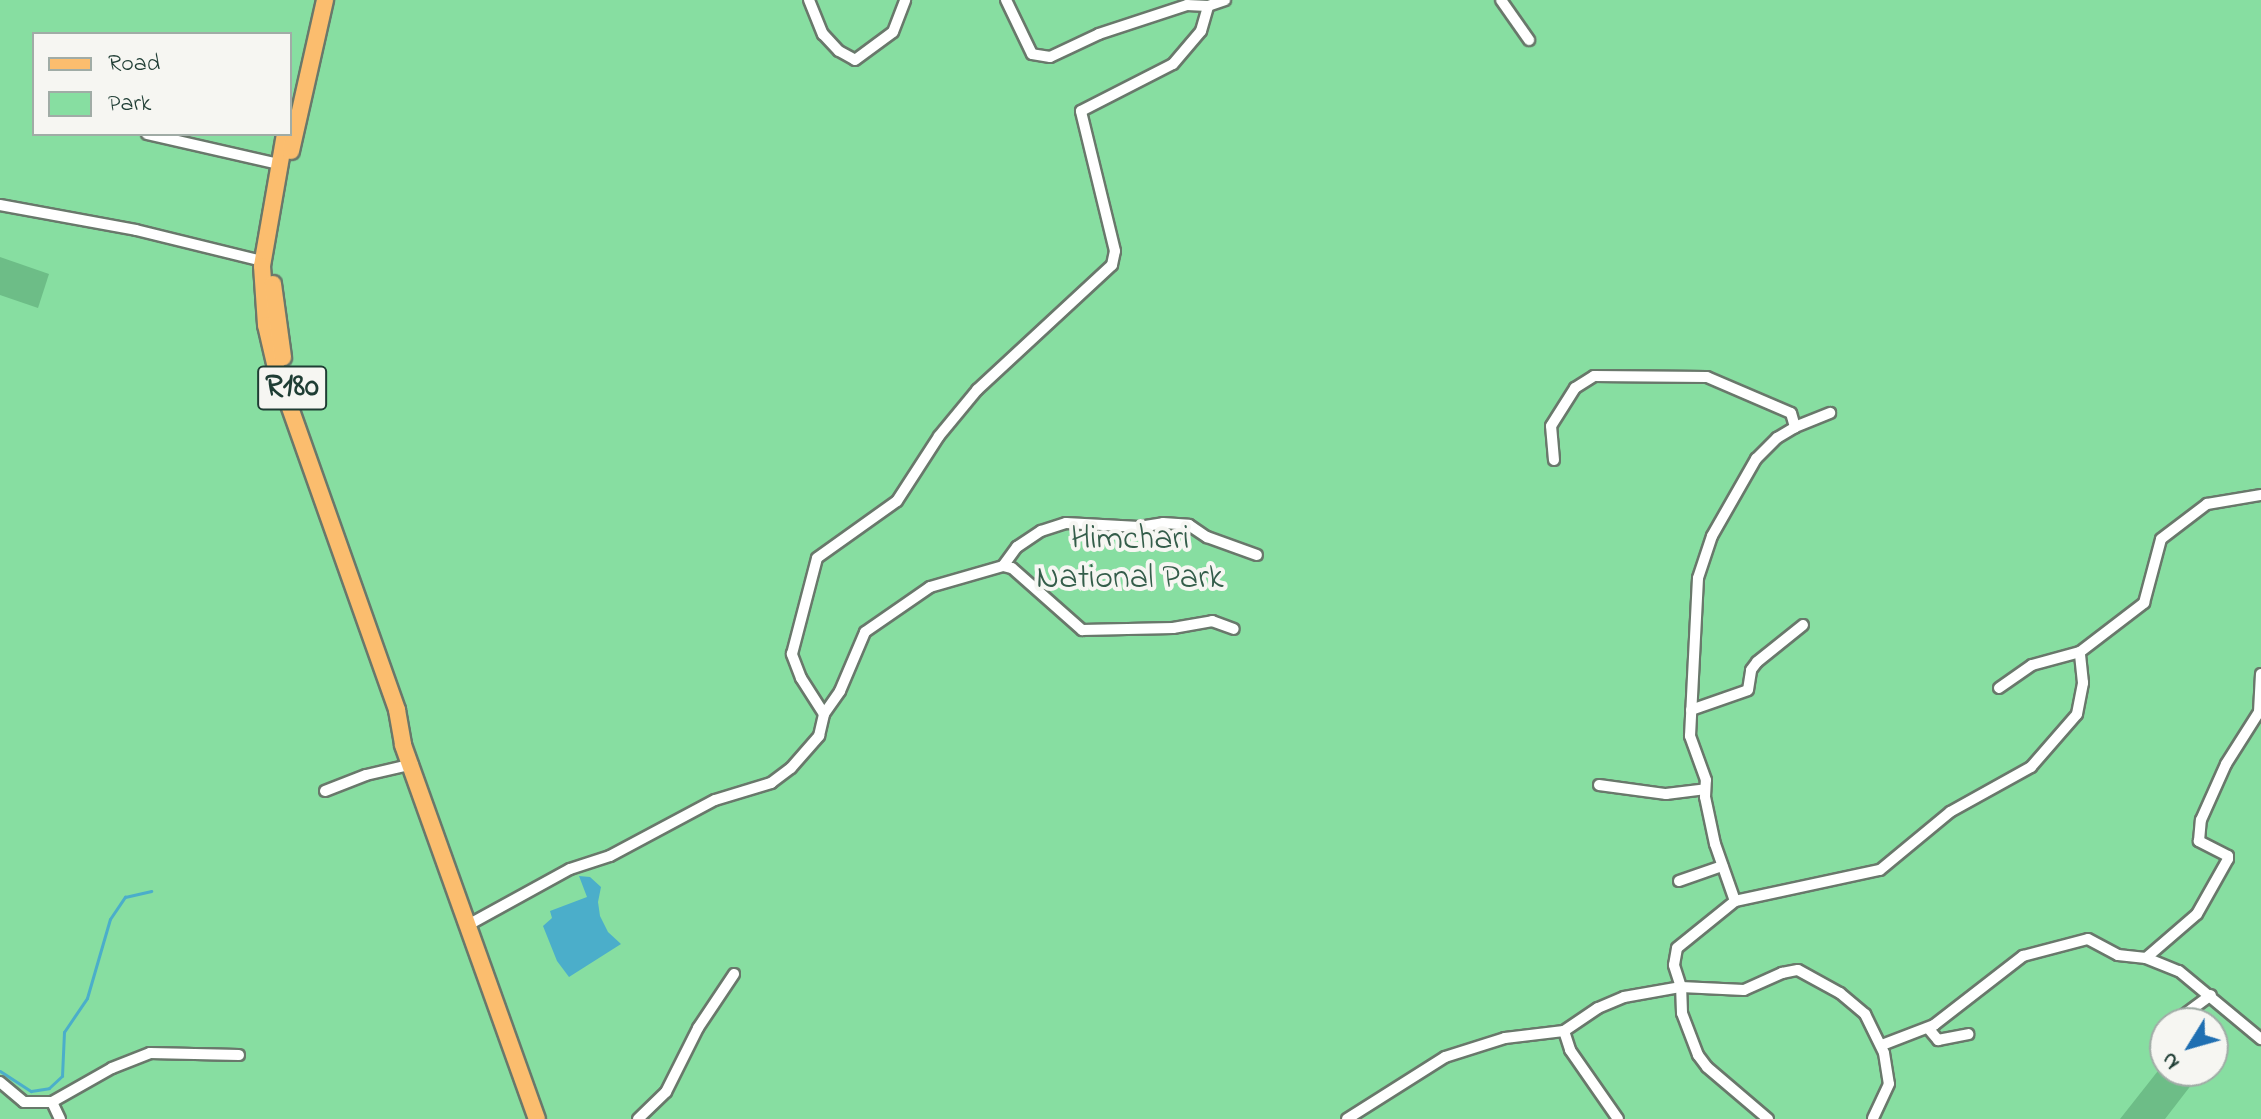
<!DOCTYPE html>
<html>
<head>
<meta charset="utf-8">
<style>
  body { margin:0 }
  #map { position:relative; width:2261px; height:1119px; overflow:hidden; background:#f2e7d2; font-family:"Indie Flower",sans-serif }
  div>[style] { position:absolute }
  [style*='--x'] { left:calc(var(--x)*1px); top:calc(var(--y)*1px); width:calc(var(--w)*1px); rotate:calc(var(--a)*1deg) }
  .green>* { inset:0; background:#87dea1 }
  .forest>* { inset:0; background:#6dbd87 }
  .water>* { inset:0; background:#4baeca }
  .stream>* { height:3px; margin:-1.5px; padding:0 1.5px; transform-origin:1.5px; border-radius:1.5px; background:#4baeca }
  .roads { filter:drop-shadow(2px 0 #69786b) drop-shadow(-2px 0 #69786b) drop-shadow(0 2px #69786b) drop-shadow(0 -2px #69786b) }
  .street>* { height:10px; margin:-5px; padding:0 5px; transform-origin:5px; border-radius:5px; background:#fff }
  .primary>* { height:16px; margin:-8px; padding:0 8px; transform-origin:8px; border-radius:8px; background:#fbbd6e }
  span { translate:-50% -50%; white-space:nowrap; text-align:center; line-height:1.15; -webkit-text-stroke:8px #f6f6f2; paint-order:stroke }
  .shield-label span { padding:2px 6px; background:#f6f6f2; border:2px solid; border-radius:6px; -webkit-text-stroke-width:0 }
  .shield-label { font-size:32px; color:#1f3d34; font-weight:700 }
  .park-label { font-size:34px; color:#345d4a }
  .legend { position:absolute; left:32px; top:32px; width:260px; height:104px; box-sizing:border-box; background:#f6f6f2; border:2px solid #a0aca6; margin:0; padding:10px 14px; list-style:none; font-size:24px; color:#1f3d34 }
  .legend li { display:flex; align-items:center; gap:16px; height:40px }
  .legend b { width:40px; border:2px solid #a0aca6 }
  .north { position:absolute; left:2149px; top:1007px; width:80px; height:80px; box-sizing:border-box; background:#f6f6f2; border:2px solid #a0aca6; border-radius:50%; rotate:233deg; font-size:22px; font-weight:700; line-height:32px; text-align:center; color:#1f3d34 }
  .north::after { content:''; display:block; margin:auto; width:28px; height:36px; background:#1f6fb2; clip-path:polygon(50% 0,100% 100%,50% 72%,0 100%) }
</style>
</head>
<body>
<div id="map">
  <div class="green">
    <i style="clip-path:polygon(evenodd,0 0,2261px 0,2261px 1119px,0 1119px,0 0,34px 34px,290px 34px,290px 134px,34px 134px,34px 34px,0 0,2165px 1023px,2213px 1023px,2213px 1071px,2165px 1071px,2165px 1023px)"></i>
  </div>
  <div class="forest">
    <i style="clip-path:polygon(0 257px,49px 274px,38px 308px,0 295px)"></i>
    <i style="clip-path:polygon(2165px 1062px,2165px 1071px,2202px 1071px,2165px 1119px,2120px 1119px)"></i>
  </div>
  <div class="water">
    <i style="clip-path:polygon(579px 876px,590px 877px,601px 887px,598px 902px,600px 916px,608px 932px,621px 944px,569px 977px,557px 961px,543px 926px,552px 918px,550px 911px,587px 897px)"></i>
  </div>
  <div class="stream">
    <i style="--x:0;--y:1071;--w:37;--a:33"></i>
    <i style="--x:31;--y:1091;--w:18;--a:-9"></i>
    <i style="--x:49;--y:1088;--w:18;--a:-43"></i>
    <i style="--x:62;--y:1076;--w:44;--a:-87.4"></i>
    <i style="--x:64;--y:1032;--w:41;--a:-55.9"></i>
    <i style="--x:87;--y:998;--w:82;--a:-73.8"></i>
    <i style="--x:110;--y:919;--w:27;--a:-56"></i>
    <i style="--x:125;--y:897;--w:27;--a:-13"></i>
  </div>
  <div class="roads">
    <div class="street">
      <i style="--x:809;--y:0;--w:37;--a:68"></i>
      <i style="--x:823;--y:34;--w:23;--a:47"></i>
      <i style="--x:839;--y:51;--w:18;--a:29"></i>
      <i style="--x:855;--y:60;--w:47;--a:-36.4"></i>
      <i style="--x:893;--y:32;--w:34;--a:-69"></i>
      <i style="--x:1501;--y:0;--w:49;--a:55"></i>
      <i style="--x:1208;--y:6;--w:18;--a:-19"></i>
      <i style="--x:147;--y:134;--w:135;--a:12.8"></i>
      <i style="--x:0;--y:205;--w:138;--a:10.4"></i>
      <i style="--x:136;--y:230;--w:130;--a:13.8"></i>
      <i style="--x:1554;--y:460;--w:34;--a:-95"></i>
      <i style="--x:1551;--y:426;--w:45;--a:-57.7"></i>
      <i style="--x:1575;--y:388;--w:22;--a:-32"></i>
      <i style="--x:1594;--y:376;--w:113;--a:0.5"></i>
      <i style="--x:1707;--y:377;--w:91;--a:23.2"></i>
      <i style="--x:1791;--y:413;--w:15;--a:74"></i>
      <i style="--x:1003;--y:566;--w:24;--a:-54"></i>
      <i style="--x:1017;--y:547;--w:29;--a:-34"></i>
      <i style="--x:1041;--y:531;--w:26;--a:-18"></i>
      <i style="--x:1066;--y:523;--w:73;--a:3.1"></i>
      <i style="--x:1139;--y:527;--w:24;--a:-9"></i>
      <i style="--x:1163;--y:523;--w:26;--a:4"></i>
      <i style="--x:1189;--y:525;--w:22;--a:34"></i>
      <i style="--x:1207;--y:537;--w:53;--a:19.8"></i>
      <i style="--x:1999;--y:688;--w:40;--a:-34.9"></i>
      <i style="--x:2032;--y:665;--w:50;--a:-15.2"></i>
      <i style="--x:1691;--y:710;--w:60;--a:-19.3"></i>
      <i style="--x:1748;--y:690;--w:20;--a:-81"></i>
      <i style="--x:1751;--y:670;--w:10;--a:-53"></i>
      <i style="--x:1757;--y:662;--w:59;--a:-38.8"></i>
      <i style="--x:824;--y:714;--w:43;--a:-122.6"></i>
      <i style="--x:801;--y:678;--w:26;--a:-111"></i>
      <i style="--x:792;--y:654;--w:99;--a:-75.4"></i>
      <i style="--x:817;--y:558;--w:98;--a:-35.5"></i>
      <i style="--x:897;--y:501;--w:77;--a:-57.1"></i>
      <i style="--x:939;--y:436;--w:60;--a:-50.4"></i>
      <i style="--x:977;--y:390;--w:184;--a:-42.8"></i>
      <i style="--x:1112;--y:265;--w:14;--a:-78"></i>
      <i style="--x:1115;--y:251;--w:144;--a:-103.7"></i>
      <i style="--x:1081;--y:111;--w:103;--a:-27.1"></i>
      <i style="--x:1173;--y:64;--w:43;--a:-49.7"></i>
      <i style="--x:1201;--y:31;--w:26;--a:-74"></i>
      <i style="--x:1208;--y:6;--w:21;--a:-177"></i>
      <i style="--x:1187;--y:5;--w:93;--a:161.8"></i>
      <i style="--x:1099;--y:34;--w:54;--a:154.9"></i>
      <i style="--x:1050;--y:57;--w:18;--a:-171"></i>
      <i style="--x:1032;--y:54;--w:60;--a:-115.7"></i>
      <i style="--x:1599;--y:785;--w:68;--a:7.7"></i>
      <i style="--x:1666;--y:794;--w:38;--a:-7"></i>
      <i style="--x:325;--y:791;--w:44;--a:-21.3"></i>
      <i style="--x:366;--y:775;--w:48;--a:-13.2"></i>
      <i style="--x:1679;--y:881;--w:46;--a:-19.2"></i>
      <i style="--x:1735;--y:901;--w:148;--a:-12.1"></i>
      <i style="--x:1880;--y:870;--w:91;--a:-39.6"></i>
      <i style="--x:1950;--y:812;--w:93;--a:-29.1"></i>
      <i style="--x:2031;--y:767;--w:70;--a:-49"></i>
      <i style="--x:2077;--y:714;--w:32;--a:-79"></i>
      <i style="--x:2083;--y:683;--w:31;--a:-96"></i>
      <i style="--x:2080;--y:652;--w:81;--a:-37.4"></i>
      <i style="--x:2144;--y:603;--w:66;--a:-75.1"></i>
      <i style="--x:2161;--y:539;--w:58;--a:-37.3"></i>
      <i style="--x:2207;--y:504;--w:55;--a:-9.5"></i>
      <i style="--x:468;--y:925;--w:116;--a:-28.8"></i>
      <i style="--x:570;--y:869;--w:42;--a:-18"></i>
      <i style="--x:610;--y:856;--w:119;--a:-28.1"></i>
      <i style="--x:715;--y:800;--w:59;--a:-16.9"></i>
      <i style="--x:771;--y:783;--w:25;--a:-37"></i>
      <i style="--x:791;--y:768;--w:43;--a:-48.8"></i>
      <i style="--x:819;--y:736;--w:23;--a:-77"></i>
      <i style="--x:824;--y:714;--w:28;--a:-55"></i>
      <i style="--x:840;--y:691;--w:64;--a:-67"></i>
      <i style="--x:865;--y:632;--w:79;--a:-34.7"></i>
      <i style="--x:930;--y:587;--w:76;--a:-16"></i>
      <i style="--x:1003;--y:566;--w:9;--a:13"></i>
      <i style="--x:1012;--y:568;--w:94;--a:41.5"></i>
      <i style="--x:1082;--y:630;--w:91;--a:-1.3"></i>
      <i style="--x:1173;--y:628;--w:40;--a:-10"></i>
      <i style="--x:1212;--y:621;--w:23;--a:20"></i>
      <i style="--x:2146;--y:958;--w:67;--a:-40.8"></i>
      <i style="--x:2197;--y:914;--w:63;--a:-60.6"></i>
      <i style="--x:2228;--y:859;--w:3;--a:-90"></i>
      <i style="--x:2228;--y:856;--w:33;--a:-153"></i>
      <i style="--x:2199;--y:841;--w:21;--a:-85"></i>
      <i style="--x:2201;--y:820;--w:61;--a:-65.9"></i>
      <i style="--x:2226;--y:764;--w:62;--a:-57.6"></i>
      <i style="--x:2259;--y:712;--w:38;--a:-87"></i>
      <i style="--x:2173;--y:1023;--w:47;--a:-36.4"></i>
      <i style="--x:1928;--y:1028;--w:16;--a:50"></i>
      <i style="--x:1938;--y:1040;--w:31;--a:-11"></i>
      <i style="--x:1564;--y:1031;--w:20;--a:72"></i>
      <i style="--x:1570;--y:1050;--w:84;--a:55.2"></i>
      <i style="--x:2162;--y:1031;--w:4;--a:-34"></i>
      <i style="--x:1882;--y:1045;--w:56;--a:-21"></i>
      <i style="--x:1934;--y:1025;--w:113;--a:-37.8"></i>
      <i style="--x:2023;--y:956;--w:67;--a:-14.7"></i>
      <i style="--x:2088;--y:939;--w:34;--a:28"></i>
      <i style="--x:2118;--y:955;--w:28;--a:6"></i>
      <i style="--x:2146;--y:958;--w:35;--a:22"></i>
      <i style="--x:2179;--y:971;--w:107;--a:39.7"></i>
      <i style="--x:0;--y:1082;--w:31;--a:40"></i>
      <i style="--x:24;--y:1102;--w:28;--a:0"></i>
      <i style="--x:52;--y:1102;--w:69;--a:-29.5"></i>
      <i style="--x:112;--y:1068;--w:41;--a:-21.5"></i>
      <i style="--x:150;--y:1053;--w:89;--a:1.3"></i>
      <i style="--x:52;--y:1102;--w:19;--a:65"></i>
      <i style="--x:638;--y:1119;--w:39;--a:-44"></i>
      <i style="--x:666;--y:1092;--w:72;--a:-63.4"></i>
      <i style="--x:698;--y:1028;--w:65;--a:-56.3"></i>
      <i style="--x:1347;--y:1119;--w:116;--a:-32.3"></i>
      <i style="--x:1445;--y:1057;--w:63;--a:-17.6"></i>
      <i style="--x:1505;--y:1038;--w:59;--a:-6.8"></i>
      <i style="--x:1564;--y:1031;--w:41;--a:-34.1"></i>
      <i style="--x:1598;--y:1008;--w:28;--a:-23"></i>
      <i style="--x:1624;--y:997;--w:58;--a:-10"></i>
      <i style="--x:1681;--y:987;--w:23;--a:-108"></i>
      <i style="--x:1674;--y:965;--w:17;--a:-80"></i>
      <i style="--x:1677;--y:948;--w:75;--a:-39"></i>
      <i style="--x:1735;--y:901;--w:60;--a:-109.3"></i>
      <i style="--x:1715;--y:844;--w:48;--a:-102"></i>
      <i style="--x:1705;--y:797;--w:17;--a:-87"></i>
      <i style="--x:1706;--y:780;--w:47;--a:-110"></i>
      <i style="--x:1690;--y:736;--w:158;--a:-87.1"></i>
      <i style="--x:1698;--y:578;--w:44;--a:-71.6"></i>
      <i style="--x:1712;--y:536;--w:89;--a:-60.3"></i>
      <i style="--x:1756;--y:459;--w:30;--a:-45"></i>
      <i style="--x:1777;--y:438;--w:21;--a:-31"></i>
      <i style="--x:1795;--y:427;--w:38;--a:-22"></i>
      <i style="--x:1768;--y:1119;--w:80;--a:-139.6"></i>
      <i style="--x:1707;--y:1067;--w:15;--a:-127"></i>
      <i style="--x:1698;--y:1055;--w:45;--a:-110.9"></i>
      <i style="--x:1682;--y:1013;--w:26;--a:-92"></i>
      <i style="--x:1681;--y:987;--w:63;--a:2.7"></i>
      <i style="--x:1744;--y:990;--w:42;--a:-24.1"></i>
      <i style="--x:1782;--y:973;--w:16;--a:-11"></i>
      <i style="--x:1798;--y:970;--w:48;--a:28.7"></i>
      <i style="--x:1840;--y:993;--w:33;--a:40"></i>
      <i style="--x:1865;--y:1014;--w:43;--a:64"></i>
      <i style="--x:1884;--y:1053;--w:31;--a:81"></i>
      <i style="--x:1889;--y:1084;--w:38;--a:115"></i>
    </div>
    <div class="primary">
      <i style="--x:285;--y:134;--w:134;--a:99.9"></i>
      <i style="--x:262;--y:266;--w:59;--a:86.1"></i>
      <i style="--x:266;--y:325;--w:44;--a:76.9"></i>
      <i style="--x:276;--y:368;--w:363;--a:70.5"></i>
      <i style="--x:397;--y:710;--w:36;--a:80"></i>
      <i style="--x:403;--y:745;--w:397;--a:70.3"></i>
      <i style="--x:291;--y:151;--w:155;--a:-77.3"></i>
      <i style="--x:273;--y:284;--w:74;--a:82.2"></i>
    </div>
  </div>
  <div class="shield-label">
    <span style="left:292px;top:388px">R180</span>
  </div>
  <div class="park-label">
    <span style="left:1130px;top:560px">Himchari<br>National Park</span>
  </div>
  <ul class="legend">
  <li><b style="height:10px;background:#fbbd6e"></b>Road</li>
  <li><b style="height:22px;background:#87dea1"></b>Park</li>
  </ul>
  <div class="north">N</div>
</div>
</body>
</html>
